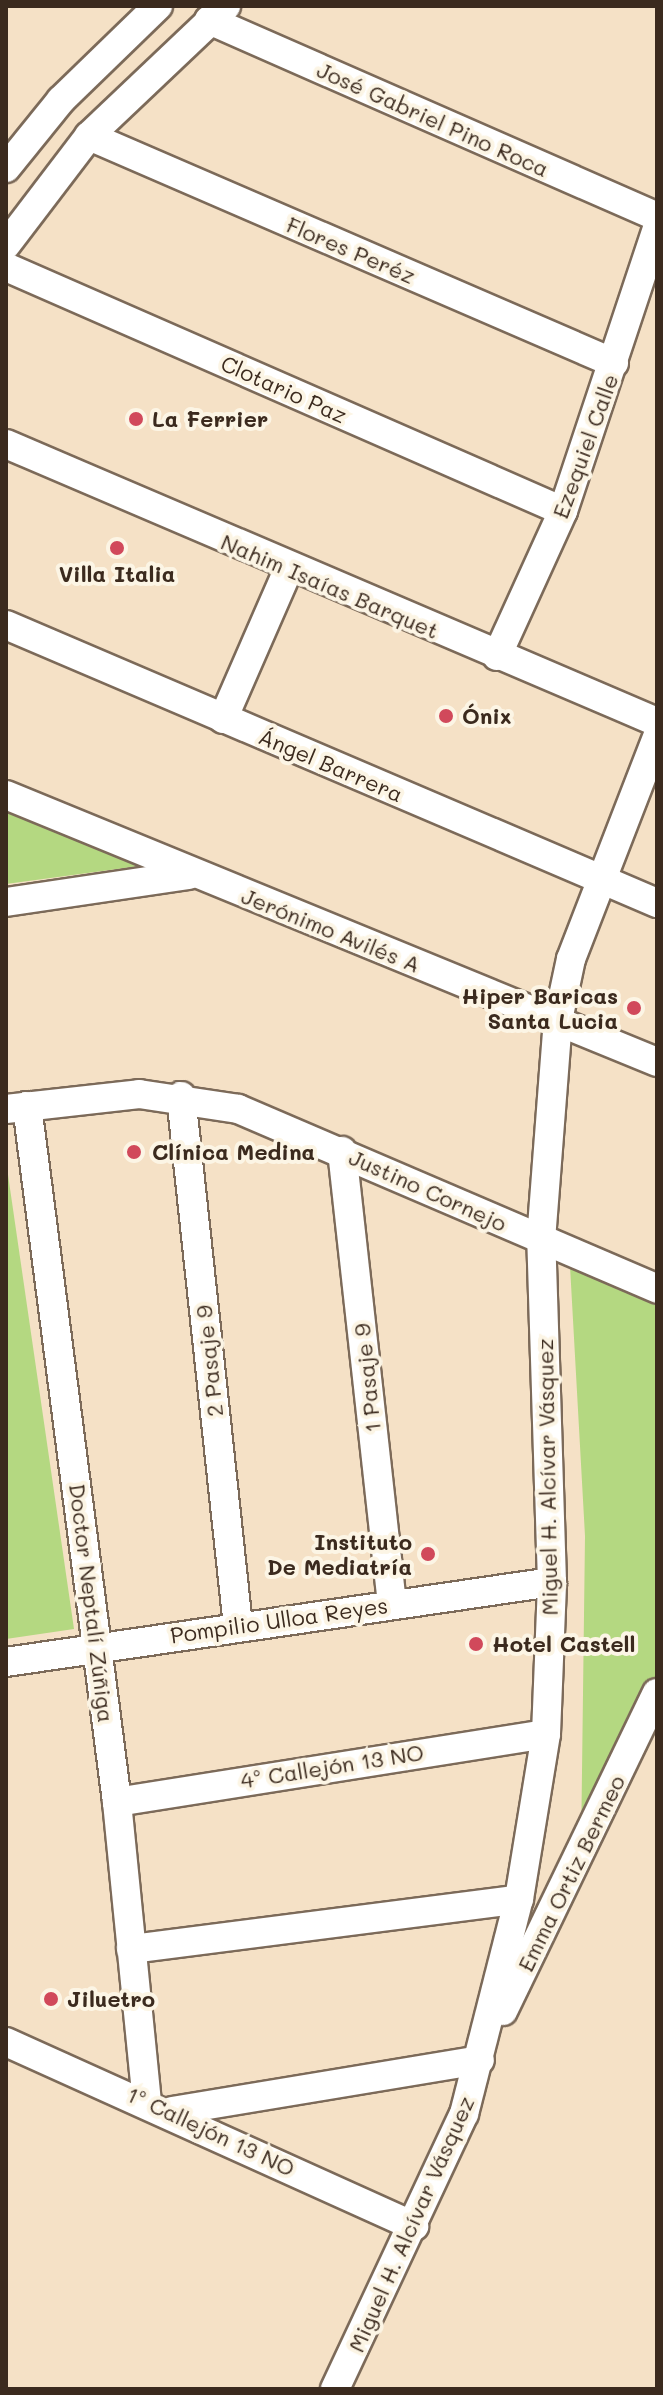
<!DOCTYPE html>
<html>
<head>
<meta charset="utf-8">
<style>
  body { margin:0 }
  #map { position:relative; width:663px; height:2395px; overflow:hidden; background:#f5e1c6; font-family:Mali,sans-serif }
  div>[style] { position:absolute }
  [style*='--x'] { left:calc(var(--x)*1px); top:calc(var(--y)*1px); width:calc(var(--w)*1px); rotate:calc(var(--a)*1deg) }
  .green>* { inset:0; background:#b4d881 }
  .roads { filter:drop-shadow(2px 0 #7c6a59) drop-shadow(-2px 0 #7c6a59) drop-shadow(0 2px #7c6a59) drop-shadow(0 -2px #7c6a59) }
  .minor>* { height:28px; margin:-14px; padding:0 14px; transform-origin:14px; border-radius:14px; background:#fff }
  .dots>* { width:22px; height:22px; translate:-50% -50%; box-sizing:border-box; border:4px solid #fcf5e5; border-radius:50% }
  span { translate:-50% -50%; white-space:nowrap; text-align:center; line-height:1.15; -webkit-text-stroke:8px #fcf5e5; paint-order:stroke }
  .street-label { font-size:22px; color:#3b2a1e }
  .poi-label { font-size:22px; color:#3b2a1e; font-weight:700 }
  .left { translate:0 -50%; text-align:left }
  .right { translate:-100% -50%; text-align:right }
  .frame { position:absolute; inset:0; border:8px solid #3b2a1e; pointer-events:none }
</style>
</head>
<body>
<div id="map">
  <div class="green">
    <i style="clip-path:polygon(6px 804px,147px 865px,6px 884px)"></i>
    <i style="clip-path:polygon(6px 1161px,74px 1629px,6px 1639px)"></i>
    <i style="clip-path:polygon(570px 1266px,657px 1306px,657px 1675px,581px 1850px,585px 1536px)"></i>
  </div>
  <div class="roads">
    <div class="minor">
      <i style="--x:209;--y:20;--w:489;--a:23.7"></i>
      <i style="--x:89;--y:136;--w:572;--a:23.38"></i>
      <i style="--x:6;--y:168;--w:87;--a:-51"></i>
      <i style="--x:61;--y:100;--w:135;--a:-44.1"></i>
      <i style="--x:6;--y:245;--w:137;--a:-52.7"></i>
      <i style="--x:89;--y:136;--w:189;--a:-43.5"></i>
      <i style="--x:6;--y:267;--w:608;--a:23.66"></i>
      <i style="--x:6;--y:444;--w:708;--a:23.12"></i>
      <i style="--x:6;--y:625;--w:708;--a:23.12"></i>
      <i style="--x:497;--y:656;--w:159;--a:-65.5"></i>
      <i style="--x:563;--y:511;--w:297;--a:-71.6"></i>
      <i style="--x:223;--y:719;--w:163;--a:-66.4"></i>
      <i style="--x:6;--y:795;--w:704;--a:22.3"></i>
      <i style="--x:6;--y:902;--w:185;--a:-8.4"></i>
      <i style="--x:181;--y:1096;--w:533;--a:83.86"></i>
      <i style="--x:27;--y:1106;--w:702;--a:82.63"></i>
      <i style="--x:117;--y:1802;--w:301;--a:84.3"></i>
      <i style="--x:6;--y:1109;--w:134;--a:-6.4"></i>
      <i style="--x:139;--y:1094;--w:100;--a:8.6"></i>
      <i style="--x:238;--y:1109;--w:456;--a:23.2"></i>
      <i style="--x:342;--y:1151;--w:456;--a:83.7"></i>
      <i style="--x:6;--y:1662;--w:552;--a:-8.34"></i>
      <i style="--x:117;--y:1802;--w:434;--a:-9"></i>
      <i style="--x:131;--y:1949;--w:391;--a:-7.3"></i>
      <i style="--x:503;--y:2011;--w:353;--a:-64.2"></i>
      <i style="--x:6;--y:2042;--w:448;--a:24.3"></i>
      <i style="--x:172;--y:2111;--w:312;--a:-9.4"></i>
      <i style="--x:335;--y:2389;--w:304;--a:-64.9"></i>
      <i style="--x:464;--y:2114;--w:222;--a:-75.7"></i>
      <i style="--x:519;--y:1899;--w:167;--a:-80.7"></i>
      <i style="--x:546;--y:1734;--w:152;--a:-87.7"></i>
      <i style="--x:552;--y:1582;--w:342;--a:-91.8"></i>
      <i style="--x:541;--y:1240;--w:221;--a:-85.6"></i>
      <i style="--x:558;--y:1020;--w:62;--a:-78"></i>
      <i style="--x:571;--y:959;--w:238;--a:-68.8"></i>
    </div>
  </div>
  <div class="dots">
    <i style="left:136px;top:419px;background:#d1495b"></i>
    <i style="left:117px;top:548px;background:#d1495b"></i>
    <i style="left:446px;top:716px;background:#d1495b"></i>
    <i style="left:634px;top:1008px;background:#d1495b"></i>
    <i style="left:134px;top:1152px;background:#d1495b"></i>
    <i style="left:428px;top:1554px;background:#d1495b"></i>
    <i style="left:476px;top:1644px;background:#d1495b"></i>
    <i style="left:51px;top:1999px;background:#d1495b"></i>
  </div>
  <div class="street-label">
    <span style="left:433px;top:119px;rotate:24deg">José Gabriel Pino Roca</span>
    <span style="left:351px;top:250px;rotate:23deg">Flores Peréz</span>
    <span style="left:284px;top:389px;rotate:24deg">Clotario Paz</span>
    <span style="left:585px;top:446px;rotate:-70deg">Ezequiel Calle</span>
    <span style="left:330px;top:586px;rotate:23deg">Nahim Isaías Barquet</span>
    <span style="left:331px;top:765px;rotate:23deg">Ángel Barrera</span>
    <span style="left:331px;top:930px;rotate:22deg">Jerónimo Avilés A</span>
    <span style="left:428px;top:1190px;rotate:24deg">Justino Cornejo</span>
    <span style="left:209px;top:1361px;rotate:-96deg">2 Pasaje 9</span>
    <span style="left:367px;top:1378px;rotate:-96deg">1 Pasaje 9</span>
    <span style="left:547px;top:1477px;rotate:-91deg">Miguel H. Alcívar Vásquez</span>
    <span style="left:92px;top:1603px;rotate:83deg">Doctor Neptalí Zúñiga</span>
    <span style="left:279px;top:1620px;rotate:-8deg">Pompilio Ulloa Reyes</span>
    <span style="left:332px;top:1766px;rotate:-9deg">4º Callejón 13 NO</span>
    <span style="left:571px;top:1873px;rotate:-64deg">Emma Ortiz Bermeo</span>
    <span style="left:211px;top:2131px;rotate:25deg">1º Callejón 13 NO</span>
    <span style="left:411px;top:2224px;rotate:-66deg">Miguel H. Alcívar Vásquez</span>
  </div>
  <div class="poi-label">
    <span class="left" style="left:152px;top:419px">La Ferrier</span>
    <span style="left:117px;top:574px">Villa Italia</span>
    <span class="left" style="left:462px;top:716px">Ónix</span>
    <span class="right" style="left:618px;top:1008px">Hiper Baricas<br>Santa Lucia</span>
    <span class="left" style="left:152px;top:1152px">Clínica Medina</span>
    <span class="right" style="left:412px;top:1554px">Instituto<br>De Mediatría</span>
    <span class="left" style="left:492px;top:1644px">Hotel Castell</span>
    <span class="left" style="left:67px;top:1999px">Jiluetro</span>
  </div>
  <div class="frame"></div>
</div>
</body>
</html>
